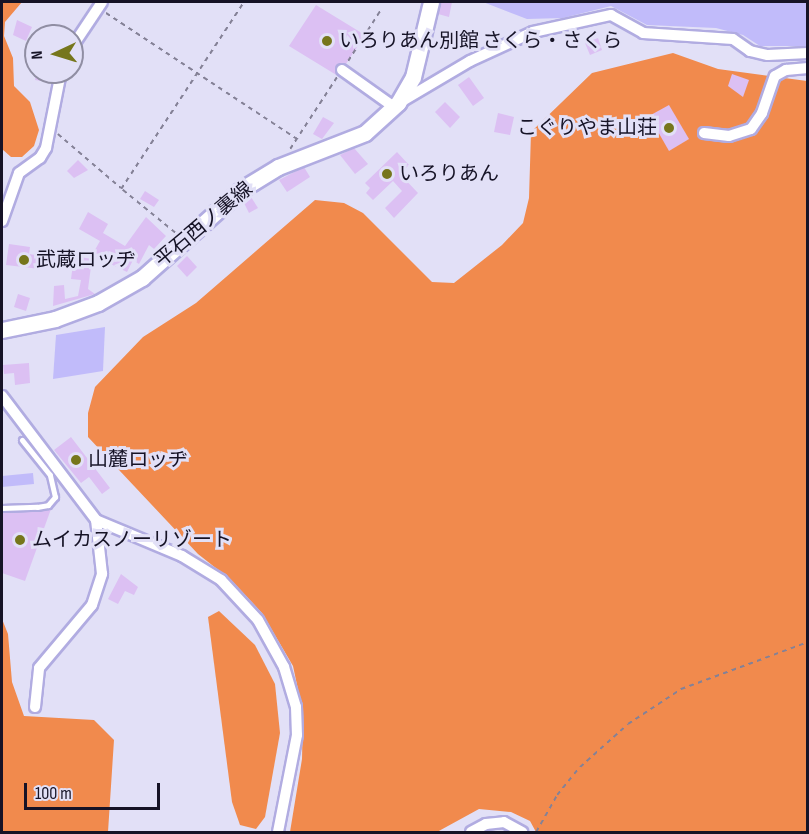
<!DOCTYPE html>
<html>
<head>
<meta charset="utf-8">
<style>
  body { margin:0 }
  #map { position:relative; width:809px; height:834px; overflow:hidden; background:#e2e0f7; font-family:"Sofia Sans Condensed","Noto Sans JP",sans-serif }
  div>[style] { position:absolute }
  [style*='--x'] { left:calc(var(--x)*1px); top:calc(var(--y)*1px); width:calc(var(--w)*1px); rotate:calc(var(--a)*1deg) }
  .forest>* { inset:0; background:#f18a4d }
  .water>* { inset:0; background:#c1bbfa }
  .building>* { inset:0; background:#dcc0f3 }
  .path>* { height:1.5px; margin-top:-0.75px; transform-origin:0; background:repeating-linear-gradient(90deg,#848196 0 4.5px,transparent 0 9px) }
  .roads { filter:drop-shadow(2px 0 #b1ace1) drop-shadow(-2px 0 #b1ace1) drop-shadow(0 2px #b1ace1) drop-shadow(0 -2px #b1ace1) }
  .service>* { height:5px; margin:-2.5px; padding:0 2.5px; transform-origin:2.5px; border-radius:2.5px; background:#fff }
  .minor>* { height:10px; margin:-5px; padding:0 5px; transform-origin:5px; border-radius:5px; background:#fff }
  .secondary>* { height:15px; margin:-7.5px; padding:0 7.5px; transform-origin:7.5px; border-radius:7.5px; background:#fff }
  .dots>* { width:16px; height:16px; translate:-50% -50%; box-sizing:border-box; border:3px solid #e2e0f7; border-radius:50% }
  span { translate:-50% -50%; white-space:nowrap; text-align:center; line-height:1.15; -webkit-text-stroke:6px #e2e0f7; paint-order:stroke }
  .poi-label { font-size:20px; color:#161326 }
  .left { translate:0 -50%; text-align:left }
  .right { translate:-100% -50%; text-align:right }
  .street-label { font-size:20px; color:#161326 }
  .frame { position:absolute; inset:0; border:3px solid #161326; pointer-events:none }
  .north { position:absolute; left:24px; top:24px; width:60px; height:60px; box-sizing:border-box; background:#e2e0f7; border:2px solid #908ea3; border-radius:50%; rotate:266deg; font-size:16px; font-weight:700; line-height:24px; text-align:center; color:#161326 }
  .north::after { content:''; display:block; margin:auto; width:21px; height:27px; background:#76761c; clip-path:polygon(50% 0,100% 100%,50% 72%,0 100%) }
  .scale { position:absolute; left:24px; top:783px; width:136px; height:27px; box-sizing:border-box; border:3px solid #161326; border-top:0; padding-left:8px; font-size:18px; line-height:21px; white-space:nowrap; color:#161326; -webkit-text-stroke:4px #e2e0f7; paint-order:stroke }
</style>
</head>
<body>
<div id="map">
  <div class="forest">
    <i style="clip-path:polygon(2px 2px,22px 2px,5px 22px,4px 36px,13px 58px,14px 86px,30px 102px,39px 130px,34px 146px,22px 157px,11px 157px,2px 149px)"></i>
    <i style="clip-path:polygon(673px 53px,718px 69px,807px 81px,807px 832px,536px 832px,530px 821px,511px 812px,479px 809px,437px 832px,290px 832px,302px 759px,303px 713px,293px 666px,262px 613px,231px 580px,198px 554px,88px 437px,88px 413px,95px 387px,143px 337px,196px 303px,315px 200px,344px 203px,363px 213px,432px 282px,454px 283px,502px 245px,523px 223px,529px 198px,531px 132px,592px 73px)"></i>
    <i style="clip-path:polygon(219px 611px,255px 645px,275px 684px,280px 733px,265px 817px,256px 829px,240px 825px,232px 802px,208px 617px)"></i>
    <i style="clip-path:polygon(2px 619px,8px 634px,12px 682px,24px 716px,94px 720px,114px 740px,108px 832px,2px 832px)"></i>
  </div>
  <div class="water">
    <i style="clip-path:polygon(483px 2px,807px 2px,807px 46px,760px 46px,743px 35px,716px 28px,647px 25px,611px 6px,563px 18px,527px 19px)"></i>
    <i style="clip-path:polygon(105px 327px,103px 371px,53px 379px,56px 335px)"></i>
    <i style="clip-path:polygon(33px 473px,34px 484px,2px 487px,2px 476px)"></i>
  </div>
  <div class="building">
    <i style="clip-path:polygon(440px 2px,452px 2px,449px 17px,438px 14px)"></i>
    <i style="clip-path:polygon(316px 5px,365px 35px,346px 64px,336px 66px,338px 76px,289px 46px)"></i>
    <i style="clip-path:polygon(17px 20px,32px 27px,26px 41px,13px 35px)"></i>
    <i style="clip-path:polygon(598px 38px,602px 50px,590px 55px,585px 43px)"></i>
    <i style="clip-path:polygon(36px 72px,49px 72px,48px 82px,35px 80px)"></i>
    <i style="clip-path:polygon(732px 74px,749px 80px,743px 97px,728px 86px)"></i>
    <i style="clip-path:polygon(469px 77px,484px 98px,473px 106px,458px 85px)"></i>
    <i style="clip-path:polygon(445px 102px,460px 117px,450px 128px,435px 112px)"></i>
    <i style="clip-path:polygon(669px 105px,689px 139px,669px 151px,649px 116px)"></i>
    <i style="clip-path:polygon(498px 113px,514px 117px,510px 135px,494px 132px)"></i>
    <i style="clip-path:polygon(323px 117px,334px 123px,322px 139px,313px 134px)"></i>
    <i style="clip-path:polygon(354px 148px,368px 164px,355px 174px,340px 155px)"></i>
    <i style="clip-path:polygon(397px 152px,409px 165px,400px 174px,418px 193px,394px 218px,385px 208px,402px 191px,393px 181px,373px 200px,366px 193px,370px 188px,365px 183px)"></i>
    <i style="clip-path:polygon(78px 160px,88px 170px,74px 178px,67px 171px)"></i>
    <i style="clip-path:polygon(304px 167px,310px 177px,287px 192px,279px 180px)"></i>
    <i style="clip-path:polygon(145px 191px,159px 200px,154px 207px,140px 199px)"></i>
    <i style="clip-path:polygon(251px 197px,258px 208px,249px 213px,243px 201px)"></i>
    <i style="clip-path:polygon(88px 212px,108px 224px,103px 233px,125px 246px,146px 217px,166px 236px,154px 249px,149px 245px,139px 264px,133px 260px,127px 272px,92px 255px,100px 241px,79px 229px)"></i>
    <i style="clip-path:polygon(9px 244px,30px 247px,29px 254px,42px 256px,40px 269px,6px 265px)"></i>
    <i style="clip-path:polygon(74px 256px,92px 259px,88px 289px,95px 294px,53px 306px,54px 286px,64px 285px,65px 299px,78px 296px,81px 280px,71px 279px)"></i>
    <i style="clip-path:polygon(187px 256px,197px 267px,187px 277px,177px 266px)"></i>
    <i style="clip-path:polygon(18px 294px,30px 298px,26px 311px,14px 307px)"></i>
    <i style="clip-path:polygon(29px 363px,30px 383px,15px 385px,14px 373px,4px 374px,3px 365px)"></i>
    <i style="clip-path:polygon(71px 437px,110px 488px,102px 494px,89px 477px,81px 483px,54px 450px)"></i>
    <i style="clip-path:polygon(51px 509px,25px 581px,2px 573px,2px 513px)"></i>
    <i style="clip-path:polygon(121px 574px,138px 587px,134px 595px,125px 591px,118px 604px,108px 599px)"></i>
  </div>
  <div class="path">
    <i style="--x:106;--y:13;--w:229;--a:33.4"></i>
    <i style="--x:348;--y:61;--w:59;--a:-57.4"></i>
    <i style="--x:58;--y:134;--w:83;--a:40.6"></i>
    <i style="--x:290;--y:149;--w:86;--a:-56.9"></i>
    <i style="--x:175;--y:233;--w:70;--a:-140.8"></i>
    <i style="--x:121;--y:189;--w:224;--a:-56.7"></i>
    <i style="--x:536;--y:832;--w:43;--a:-60.4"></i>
    <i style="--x:557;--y:795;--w:36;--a:-51"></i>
    <i style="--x:580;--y:767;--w:64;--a:-41.9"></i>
    <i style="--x:628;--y:724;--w:64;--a:-33.4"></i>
    <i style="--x:681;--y:689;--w:135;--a:-20.3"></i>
  </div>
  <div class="roads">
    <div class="service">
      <i style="--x:2;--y:508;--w:35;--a:-2"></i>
      <i style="--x:37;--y:507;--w:11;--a:-10"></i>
      <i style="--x:48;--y:505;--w:11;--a:-49"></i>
      <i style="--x:55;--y:497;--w:23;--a:-103"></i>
      <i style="--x:50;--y:475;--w:45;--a:-128.7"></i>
    </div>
    <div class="minor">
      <i style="--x:72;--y:47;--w:54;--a:-56.3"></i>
      <i style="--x:342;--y:70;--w:64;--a:35.4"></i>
      <i style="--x:399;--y:103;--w:82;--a:-30.6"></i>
      <i style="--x:470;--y:61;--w:69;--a:-24.7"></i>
      <i style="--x:533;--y:32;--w:80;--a:-12.3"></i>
      <i style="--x:611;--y:15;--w:37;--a:29"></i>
      <i style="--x:643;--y:33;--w:90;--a:3.8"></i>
      <i style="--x:733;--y:39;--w:21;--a:35"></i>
      <i style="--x:750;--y:51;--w:18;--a:13"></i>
      <i style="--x:768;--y:55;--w:40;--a:-2.9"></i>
      <i style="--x:704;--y:133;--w:25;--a:7"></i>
      <i style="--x:729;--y:136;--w:23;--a:-18"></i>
      <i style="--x:751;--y:129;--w:19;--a:-55"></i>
      <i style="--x:762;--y:113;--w:39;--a:-71"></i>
      <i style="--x:775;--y:76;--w:13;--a:-29"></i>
      <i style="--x:786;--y:70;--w:22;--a:-5"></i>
      <i style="--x:2;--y:221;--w:51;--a:-70.5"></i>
      <i style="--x:19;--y:173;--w:26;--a:-36"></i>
      <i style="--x:40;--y:158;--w:12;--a:-59"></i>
      <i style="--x:46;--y:148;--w:77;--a:-78.8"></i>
      <i style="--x:2;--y:396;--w:156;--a:52.8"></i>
      <i style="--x:96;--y:520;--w:93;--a:22.7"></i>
      <i style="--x:182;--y:556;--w:46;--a:31.6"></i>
      <i style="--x:221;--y:580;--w:54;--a:47.2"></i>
      <i style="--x:258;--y:620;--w:54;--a:61"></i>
      <i style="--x:284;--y:667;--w:42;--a:73.3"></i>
      <i style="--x:296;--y:707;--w:28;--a:88"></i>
      <i style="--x:297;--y:735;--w:99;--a:101.1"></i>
      <i style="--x:35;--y:707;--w:39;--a:-84"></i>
      <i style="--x:39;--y:668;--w:82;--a:-49.9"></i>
      <i style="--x:92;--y:605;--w:33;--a:-72"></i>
      <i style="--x:102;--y:574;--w:54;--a:-96.3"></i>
      <i style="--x:471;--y:832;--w:17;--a:-28"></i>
      <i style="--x:486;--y:824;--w:18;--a:-6"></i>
      <i style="--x:504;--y:822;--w:21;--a:29"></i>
    </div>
    <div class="secondary">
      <i style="--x:2;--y:330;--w:54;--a:-11.7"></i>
      <i style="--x:55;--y:319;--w:46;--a:-20.4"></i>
      <i style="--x:98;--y:303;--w:51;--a:-29.6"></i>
      <i style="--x:142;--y:278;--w:134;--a:-41.7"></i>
      <i style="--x:242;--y:189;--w:42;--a:-31.4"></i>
      <i style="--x:278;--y:167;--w:93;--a:-21.3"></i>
      <i style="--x:365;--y:133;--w:45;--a:-42.3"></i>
      <i style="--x:398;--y:103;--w:30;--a:-60"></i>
      <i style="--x:413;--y:77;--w:77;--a:-76.5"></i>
    </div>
  </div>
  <div class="dots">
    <i style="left:327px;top:41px;background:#76761c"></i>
    <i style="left:669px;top:128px;background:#76761c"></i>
    <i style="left:387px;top:174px;background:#76761c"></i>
    <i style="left:24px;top:260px;background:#76761c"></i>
    <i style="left:76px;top:460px;background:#76761c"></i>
    <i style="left:20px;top:540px;background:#76761c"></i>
  </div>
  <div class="poi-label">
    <span class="left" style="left:339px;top:41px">いろりあん別館 さくら・さくら</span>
    <span class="right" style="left:657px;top:128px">こぐりやま山荘</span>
    <span class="left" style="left:399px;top:174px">いろりあん</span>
    <span class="left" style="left:36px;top:260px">武蔵ロッヂ</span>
    <span class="left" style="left:88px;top:460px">山麓ロッヂ</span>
    <span class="left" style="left:32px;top:540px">ムイカスノーリゾート</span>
  </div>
  <div class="street-label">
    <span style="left:204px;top:225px;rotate:-40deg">平石西ノ裏線</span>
  </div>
  <div class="frame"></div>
  <div class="north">N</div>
  <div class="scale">100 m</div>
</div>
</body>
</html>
